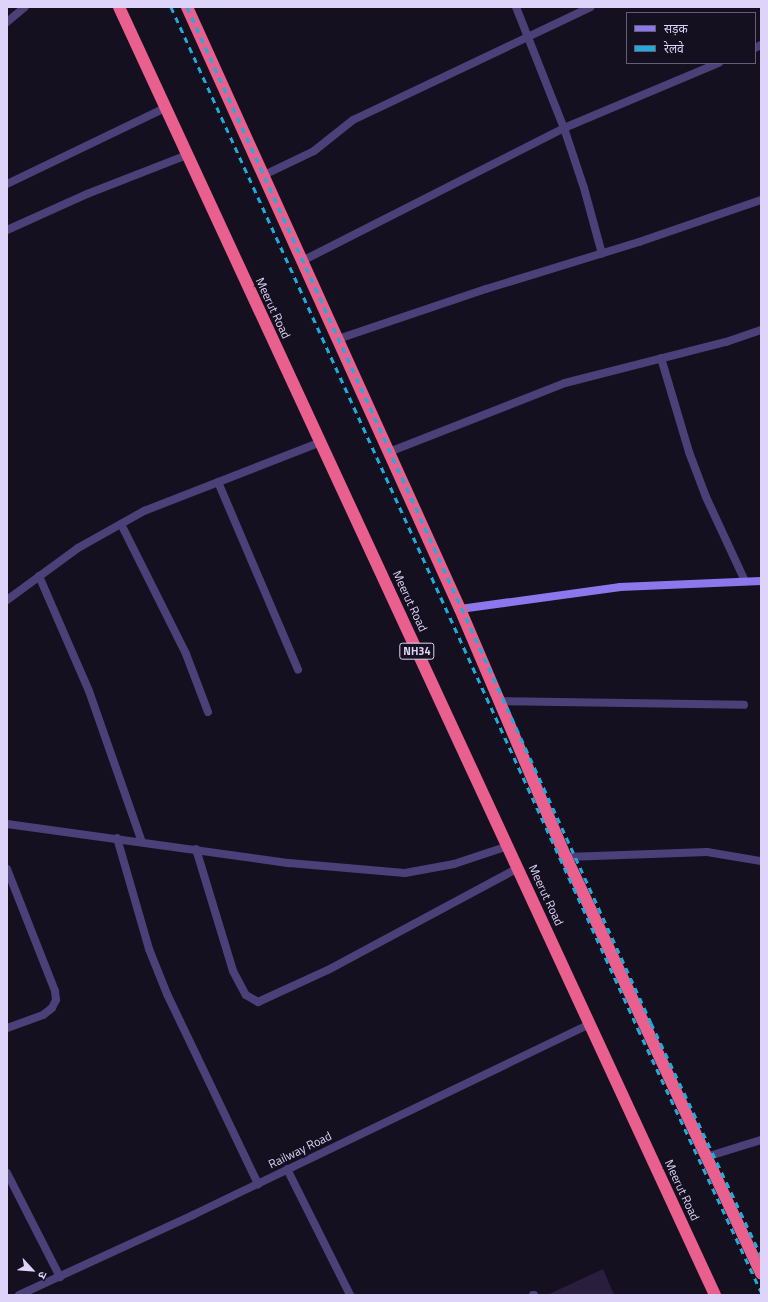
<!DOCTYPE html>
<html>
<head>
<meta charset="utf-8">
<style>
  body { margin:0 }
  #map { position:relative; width:768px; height:1302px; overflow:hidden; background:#15101f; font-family:"Titillium Web","Noto Sans Devanagari",sans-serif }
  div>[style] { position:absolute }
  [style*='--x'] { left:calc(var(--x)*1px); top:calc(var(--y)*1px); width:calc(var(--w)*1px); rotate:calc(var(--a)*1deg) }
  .building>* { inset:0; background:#291e3e }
  .street>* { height:8px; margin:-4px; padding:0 4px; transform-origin:4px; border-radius:4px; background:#4b4178 }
  .secondary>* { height:8px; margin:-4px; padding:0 4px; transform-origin:4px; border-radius:4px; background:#8c78ec }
  .highway>* { height:12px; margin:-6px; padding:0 6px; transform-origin:6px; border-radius:6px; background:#e95f8d }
  .rail>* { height:3px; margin-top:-1.5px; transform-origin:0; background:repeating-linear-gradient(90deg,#1facda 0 6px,transparent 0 11px) }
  span { translate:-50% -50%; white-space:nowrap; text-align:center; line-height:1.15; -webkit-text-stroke:4px #15101f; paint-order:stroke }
  .shield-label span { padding:1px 3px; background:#15101f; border:1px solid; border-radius:3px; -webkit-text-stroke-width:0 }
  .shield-label { font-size:11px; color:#ded4f9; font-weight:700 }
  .street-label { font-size:12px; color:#ded4f9 }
  .frame { position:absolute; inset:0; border:8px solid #ded4f9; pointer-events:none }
  .legend { position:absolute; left:626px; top:12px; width:130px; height:52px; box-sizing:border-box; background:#15101f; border:1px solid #655e76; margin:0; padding:5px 7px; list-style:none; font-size:12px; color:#ded4f9 }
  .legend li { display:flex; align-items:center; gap:8px; height:20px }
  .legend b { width:20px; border:1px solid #655e76 }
  .north { position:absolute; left:12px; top:1250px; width:40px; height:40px; -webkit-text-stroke:3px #15101f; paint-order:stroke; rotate:116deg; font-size:11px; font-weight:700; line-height:16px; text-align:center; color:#ded4f9 }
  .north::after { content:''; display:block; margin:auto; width:14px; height:18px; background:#ded4f9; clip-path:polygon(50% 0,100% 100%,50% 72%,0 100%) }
</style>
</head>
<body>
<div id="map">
  <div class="building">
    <i style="clip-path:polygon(603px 1269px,614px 1295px,547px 1295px)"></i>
  </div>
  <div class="street">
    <i style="--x:516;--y:7;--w:130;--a:68.4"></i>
    <i style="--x:564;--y:128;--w:63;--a:71.6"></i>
    <i style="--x:584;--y:188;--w:68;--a:74.7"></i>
    <i style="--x:7;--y:22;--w:23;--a:-40"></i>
    <i style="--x:755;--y:48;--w:7;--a:-27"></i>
    <i style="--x:264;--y:175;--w:55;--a:-25.6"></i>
    <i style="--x:314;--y:151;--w:50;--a:-38.5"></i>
    <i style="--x:353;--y:120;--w:263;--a:-25.4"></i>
    <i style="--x:7;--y:184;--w:175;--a:-25.7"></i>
    <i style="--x:7;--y:230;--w:88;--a:-24.2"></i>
    <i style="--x:87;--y:194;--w:107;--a:-21.3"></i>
    <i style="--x:302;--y:261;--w:294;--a:-26.9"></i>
    <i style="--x:564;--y:128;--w:168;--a:-22.8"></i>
    <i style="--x:338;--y:339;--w:156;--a:-18.7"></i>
    <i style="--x:486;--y:289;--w:160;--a:-17.1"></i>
    <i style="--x:639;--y:242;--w:129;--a:-19"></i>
    <i style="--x:661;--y:358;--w:98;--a:73.4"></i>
    <i style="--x:689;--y:452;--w:48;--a:69.3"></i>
    <i style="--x:706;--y:497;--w:93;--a:65.1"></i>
    <i style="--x:389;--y:452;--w:189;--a:-21.4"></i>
    <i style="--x:565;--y:383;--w:166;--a:-14.3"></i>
    <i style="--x:726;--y:342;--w:37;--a:-19"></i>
    <i style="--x:218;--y:482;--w:204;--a:66.9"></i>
    <i style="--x:121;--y:524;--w:145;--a:63.4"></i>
    <i style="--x:186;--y:654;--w:62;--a:69.2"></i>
    <i style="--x:39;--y:576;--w:125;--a:66.5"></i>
    <i style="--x:89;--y:691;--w:160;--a:70.7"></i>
    <i style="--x:7;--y:600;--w:88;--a:-36.2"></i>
    <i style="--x:78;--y:548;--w:76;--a:-29.3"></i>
    <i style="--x:144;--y:511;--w:190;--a:-21.3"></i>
    <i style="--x:499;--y:701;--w:245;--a:0.9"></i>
    <i style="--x:7;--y:824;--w:285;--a:7.9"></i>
    <i style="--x:289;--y:863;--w:116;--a:4.9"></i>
    <i style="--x:405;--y:873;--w:50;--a:-10.4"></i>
    <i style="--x:454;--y:864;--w:57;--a:-18.4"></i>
    <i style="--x:117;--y:838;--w:116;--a:73.9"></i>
    <i style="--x:149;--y:949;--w:48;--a:68.2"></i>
    <i style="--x:167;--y:994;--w:211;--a:64.4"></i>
    <i style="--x:196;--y:849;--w:127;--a:73.1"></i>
    <i style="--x:233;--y:971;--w:27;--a:62"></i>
    <i style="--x:246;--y:995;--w:14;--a:30"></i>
    <i style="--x:258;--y:1002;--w:77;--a:-24.6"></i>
    <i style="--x:328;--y:970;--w:216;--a:-28.2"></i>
    <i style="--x:566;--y:857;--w:141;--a:-2"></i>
    <i style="--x:707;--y:852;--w:55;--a:9.5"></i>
    <i style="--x:7;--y:869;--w:131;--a:68.5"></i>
    <i style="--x:55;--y:991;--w:9;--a:84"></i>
    <i style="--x:56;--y:1000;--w:9;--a:117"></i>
    <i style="--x:52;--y:1008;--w:11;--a:142"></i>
    <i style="--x:43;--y:1015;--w:38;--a:160"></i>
    <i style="--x:706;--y:1157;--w:58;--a:-17.2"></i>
    <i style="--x:287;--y:1169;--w:141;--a:63.4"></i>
    <i style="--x:7;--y:1173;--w:117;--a:63"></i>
    <i style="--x:19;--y:1295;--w:192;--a:-24.7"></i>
    <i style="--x:193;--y:1215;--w:441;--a:-25.7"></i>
    <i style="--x:533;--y:1295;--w:1;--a:0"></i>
  </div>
  <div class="secondary">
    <i style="--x:460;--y:609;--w:162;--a:-7.8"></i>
    <i style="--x:620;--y:587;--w:141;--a:-2.4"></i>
  </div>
  <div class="highway">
    <i style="--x:119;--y:7;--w:1419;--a:65.17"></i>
    <i style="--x:187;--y:7;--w:661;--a:65.61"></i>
    <i style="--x:460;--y:609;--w:270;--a:66.9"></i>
    <i style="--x:566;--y:857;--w:460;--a:64.9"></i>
  </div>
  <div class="rail">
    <i style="--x:171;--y:7;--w:1124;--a:65.44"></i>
    <i style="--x:638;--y:1029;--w:290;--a:64.9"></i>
    <i style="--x:187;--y:7;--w:1117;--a:65.45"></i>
    <i style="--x:651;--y:1023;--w:258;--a:64.7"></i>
  </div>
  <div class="shield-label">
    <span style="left:417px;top:651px">NH34</span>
  </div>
  <div class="street-label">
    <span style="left:273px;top:308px;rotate:65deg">Meerut Road</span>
    <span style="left:410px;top:601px;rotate:65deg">Meerut Road</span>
    <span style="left:546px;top:895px;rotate:65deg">Meerut Road</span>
    <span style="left:300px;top:1150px;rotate:-26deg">Railway Road</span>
    <span style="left:682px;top:1190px;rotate:65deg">Meerut Road</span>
  </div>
  <div class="frame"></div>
  <ul class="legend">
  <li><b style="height:5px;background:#8c78ec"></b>सड़क</li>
  <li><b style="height:5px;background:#1facda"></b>रेलवे</li>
  </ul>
  <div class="north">उ</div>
</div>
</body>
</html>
